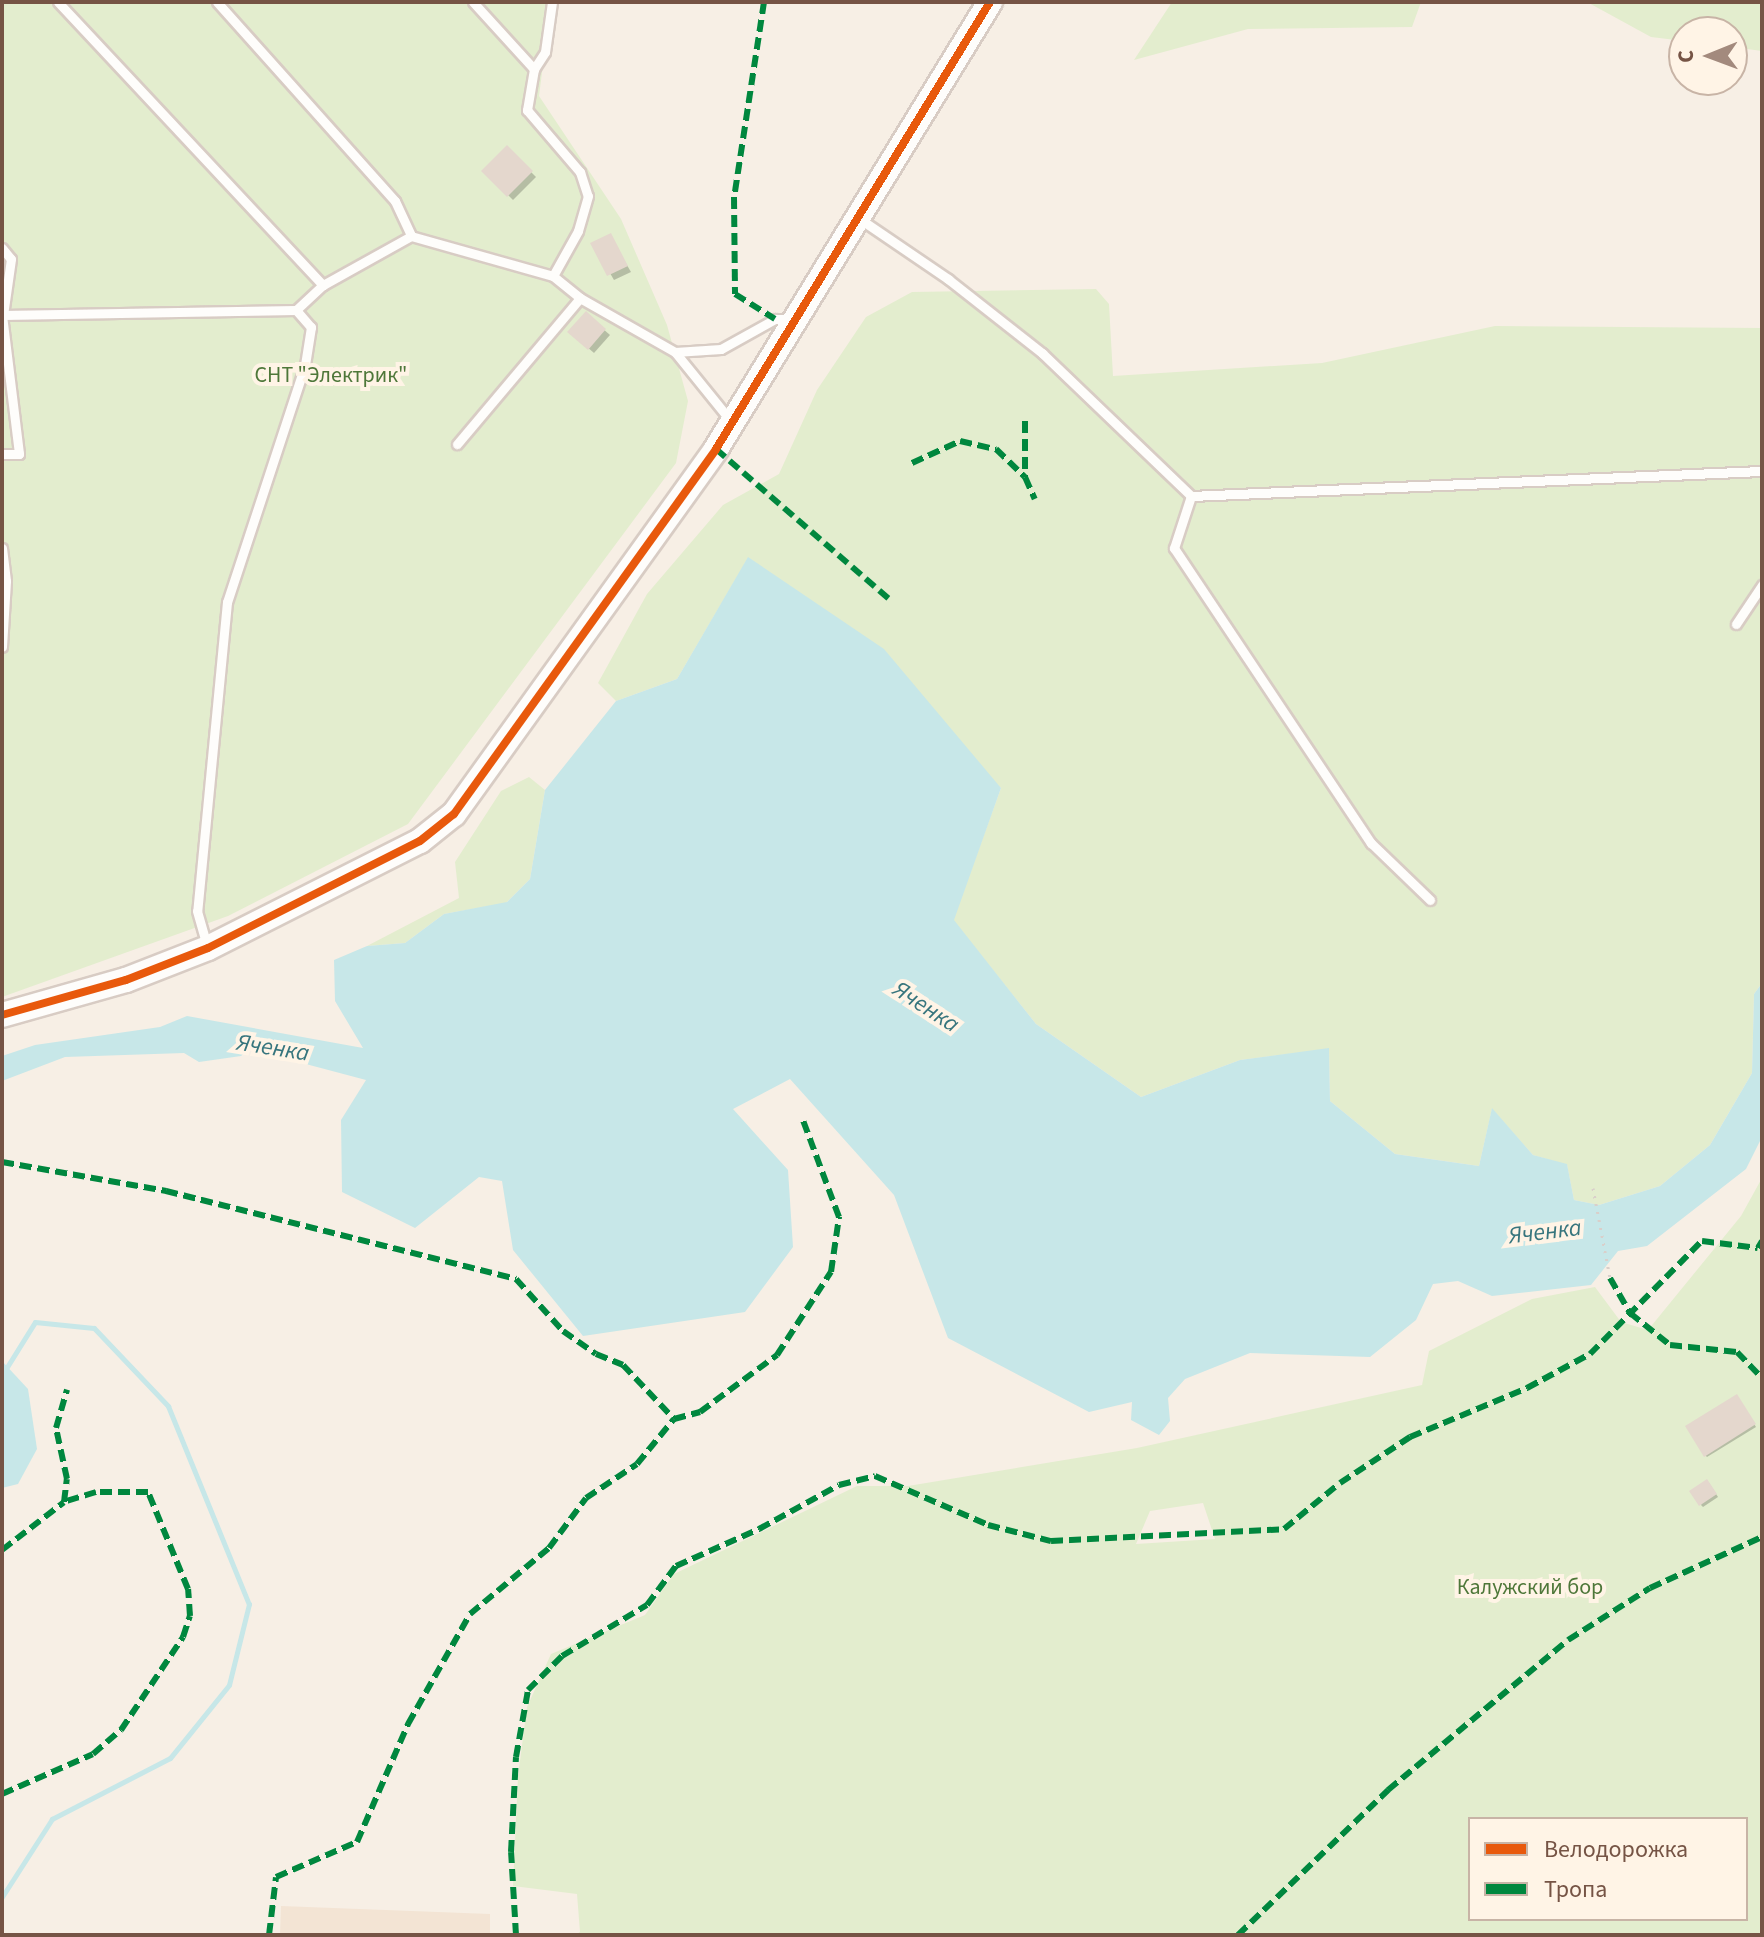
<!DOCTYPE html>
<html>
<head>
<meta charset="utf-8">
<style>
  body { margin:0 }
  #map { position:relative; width:1764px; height:1937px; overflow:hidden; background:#f7efe5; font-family:"Source Sans 3",sans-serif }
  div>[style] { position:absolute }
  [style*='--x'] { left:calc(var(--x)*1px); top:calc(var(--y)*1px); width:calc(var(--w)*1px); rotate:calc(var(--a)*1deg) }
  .residential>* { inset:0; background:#f3e4d4 }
  .green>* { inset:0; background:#e3edce }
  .water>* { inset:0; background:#c7e7e8 }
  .shadow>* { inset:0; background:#0003 }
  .stream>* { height:5px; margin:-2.5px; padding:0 2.5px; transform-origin:2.5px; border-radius:2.5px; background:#c7e7e8 }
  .building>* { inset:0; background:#e4d7cd }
  .path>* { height:3px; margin-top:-1.5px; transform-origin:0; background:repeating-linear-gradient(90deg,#d9cfca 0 2px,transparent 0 8px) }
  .roads { filter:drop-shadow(2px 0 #d8ccc4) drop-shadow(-2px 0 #d8ccc4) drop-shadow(0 2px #d8ccc4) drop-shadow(0 -2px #d8ccc4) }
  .lane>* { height:9px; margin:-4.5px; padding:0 4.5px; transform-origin:4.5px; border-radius:4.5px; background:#fefdfb }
  .secondary>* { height:24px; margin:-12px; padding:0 12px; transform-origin:12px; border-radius:12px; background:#fefdfb }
  .quiet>* { height:6px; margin-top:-3px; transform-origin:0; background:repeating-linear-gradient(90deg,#00873e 0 12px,transparent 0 18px) }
  .cycleway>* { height:8px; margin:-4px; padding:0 4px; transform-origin:4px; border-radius:4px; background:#e8590c }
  span { translate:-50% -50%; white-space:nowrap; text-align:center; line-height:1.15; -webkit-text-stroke:8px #fff4e6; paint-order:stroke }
  .park-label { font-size:22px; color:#4e7739 }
  .water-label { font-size:24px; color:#37757d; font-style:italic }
  .frame { position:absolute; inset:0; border:4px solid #765445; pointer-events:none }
  .legend { position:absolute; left:1468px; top:1817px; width:280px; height:104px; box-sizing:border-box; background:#fff4e6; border:2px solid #c8b4a6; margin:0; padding:10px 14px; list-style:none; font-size:24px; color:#765445 }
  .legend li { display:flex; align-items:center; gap:16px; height:40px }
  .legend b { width:40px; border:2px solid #c8b4a6 }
  .north { position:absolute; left:1668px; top:16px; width:80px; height:80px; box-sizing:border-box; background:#fff4e6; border:2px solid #c8b4a6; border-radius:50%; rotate:269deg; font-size:22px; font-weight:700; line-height:32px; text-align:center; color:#765445 }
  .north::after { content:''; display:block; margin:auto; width:28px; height:36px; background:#a38a7d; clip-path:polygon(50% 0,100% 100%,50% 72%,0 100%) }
</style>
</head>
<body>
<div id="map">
  <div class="residential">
    <i style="clip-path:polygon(281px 1906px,490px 1914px,490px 1935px,280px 1935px)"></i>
  </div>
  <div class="green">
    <i style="clip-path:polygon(2px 2px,551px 2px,539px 96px,621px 219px,667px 325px,688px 401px,676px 463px,408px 824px,228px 916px,2px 997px)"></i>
    <i style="clip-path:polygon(1172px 2px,1421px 2px,1412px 27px,1248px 29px,1134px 60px)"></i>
    <i style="clip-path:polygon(1587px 2px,1762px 2px,1762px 51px,1732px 47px,1732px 32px,1684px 32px,1684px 41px,1651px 37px)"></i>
    <i style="clip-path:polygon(1096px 289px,1109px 304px,1113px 376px,1322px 363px,1495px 326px,1762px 328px,1762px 983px,1754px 994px,1752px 1073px,1710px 1145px,1660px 1186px,1599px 1205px,1574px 1200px,1567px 1165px,1533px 1155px,1492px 1109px,1479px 1166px,1395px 1154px,1330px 1101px,1329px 1049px,1240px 1060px,1141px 1097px,1036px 1024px,953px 920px,1001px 788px,748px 558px,677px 679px,616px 701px,598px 683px,647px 594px,723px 505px,779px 474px,817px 390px,866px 317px,912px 292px)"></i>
    <i style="clip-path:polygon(529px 777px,545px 790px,530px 879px,506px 903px,444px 914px,405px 943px,367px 946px,459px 898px,455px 862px,501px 791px)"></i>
    <i style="clip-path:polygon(evenodd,1762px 1178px,1762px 1935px,575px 1935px,580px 1932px,577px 1894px,513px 1886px,518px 1776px,527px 1707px,551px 1654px,645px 1615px,674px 1574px,857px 1486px,908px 1486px,1137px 1448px,1422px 1385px,1429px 1351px,1532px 1299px,1595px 1287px,1621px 1322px,1648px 1330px,1741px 1216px,1762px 1178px,1203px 1503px,1215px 1539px,1136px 1544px,1150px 1511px,1203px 1503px,1762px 1178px,1470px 1819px,1746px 1819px,1746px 1919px,1470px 1919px,1470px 1819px)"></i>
  </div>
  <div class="water">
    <i style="clip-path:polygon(748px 557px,884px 649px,1001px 788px,954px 920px,1036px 1024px,1141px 1097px,1240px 1060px,1329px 1048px,1330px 1101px,1395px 1154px,1479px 1166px,1492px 1108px,1533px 1155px,1567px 1164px,1574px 1200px,1599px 1205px,1660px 1186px,1710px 1145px,1752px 1073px,1754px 994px,1762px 983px,1762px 1137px,1746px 1169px,1647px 1246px,1618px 1251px,1591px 1285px,1492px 1296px,1458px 1281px,1433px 1284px,1416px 1320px,1370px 1357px,1250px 1353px,1185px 1379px,1168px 1398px,1170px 1421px,1159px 1435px,1131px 1420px,1132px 1402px,1089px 1412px,948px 1338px,894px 1195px,790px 1079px,733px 1109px,788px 1170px,793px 1247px,745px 1312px,583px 1336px,513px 1250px,502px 1181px,479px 1177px,415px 1228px,342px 1192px,341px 1120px,366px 1080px,249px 1049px,241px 1056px,199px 1062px,184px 1053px,65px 1057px,2px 1081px,2px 1056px,35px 1045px,160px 1027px,187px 1016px,363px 1048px,335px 1001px,334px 960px,367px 946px,405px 943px,444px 914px,507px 902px,530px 879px,545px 790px,616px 701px,677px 679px)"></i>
    <i style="clip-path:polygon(2px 1361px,28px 1389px,37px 1449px,18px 1484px,2px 1488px)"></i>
  </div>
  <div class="shadow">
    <i style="clip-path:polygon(507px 148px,536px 177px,513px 200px,484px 171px)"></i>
    <i style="clip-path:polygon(610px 236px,631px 272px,614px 280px,593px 244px)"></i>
    <i style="clip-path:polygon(586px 314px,610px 335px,594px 353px,570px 332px)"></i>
    <i style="clip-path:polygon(1738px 1398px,1756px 1427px,1707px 1457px,1705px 1455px)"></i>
    <i style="clip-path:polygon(1709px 1483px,1718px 1497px,1703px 1507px,1701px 1505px)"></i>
  </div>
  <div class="stream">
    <i style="--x:2;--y:1375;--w:62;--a:-58.1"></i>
    <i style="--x:35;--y:1322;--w:59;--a:5.8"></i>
    <i style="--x:94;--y:1328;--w:108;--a:46.5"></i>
    <i style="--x:168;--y:1406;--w:214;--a:67.8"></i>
    <i style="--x:249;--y:1604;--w:83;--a:103.9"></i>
    <i style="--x:229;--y:1685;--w:94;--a:128.9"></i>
    <i style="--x:170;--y:1758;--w:133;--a:152.7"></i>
    <i style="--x:52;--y:1819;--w:93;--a:122.7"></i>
  </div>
  <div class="building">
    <i style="clip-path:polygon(507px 145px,533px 171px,507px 197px,481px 171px)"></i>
    <i style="clip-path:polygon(611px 233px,628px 266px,607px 276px,590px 243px)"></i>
    <i style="clip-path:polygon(586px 311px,606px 329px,588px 350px,567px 332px)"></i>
    <i style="clip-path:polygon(1737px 1394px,1756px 1424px,1704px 1457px,1685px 1426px)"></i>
    <i style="clip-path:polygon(1707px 1479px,1717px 1494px,1699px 1506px,1689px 1491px)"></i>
  </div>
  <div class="path">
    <i style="--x:1593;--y:1188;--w:92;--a:79.3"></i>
  </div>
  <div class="roads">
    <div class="lane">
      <i style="--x:58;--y:2;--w:388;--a:46.9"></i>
      <i style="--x:217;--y:2;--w:267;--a:48.2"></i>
      <i style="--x:395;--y:201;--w:38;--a:65"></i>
      <i style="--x:473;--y:2;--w:91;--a:47.7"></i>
      <i style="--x:534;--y:69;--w:42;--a:99.7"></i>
      <i style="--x:527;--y:110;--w:82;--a:49.5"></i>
      <i style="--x:580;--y:172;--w:25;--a:72"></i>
      <i style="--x:588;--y:196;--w:36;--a:106"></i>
      <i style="--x:578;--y:231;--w:51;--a:119.1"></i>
      <i style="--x:534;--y:69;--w:20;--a:-57"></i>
      <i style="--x:545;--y:52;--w:50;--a:-82"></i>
      <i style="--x:860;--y:219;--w:107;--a:34.3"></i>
      <i style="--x:948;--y:279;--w:120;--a:38.2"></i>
      <i style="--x:1042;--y:353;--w:207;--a:43.8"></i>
      <i style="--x:1191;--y:496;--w:55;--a:108.1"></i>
      <i style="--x:1174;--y:548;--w:355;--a:56.3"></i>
      <i style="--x:1371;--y:843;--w:82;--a:44"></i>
      <i style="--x:2;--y:248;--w:14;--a:51"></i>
      <i style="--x:11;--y:259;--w:57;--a:98.1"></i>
      <i style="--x:3;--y:315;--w:293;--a:-1"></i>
      <i style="--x:296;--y:310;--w:23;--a:49"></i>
      <i style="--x:311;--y:327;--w:38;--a:99"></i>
      <i style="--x:305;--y:365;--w:250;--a:108.2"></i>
      <i style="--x:227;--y:602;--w:310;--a:95.5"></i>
      <i style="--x:197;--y:911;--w:35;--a:74"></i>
      <i style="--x:580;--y:298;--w:109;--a:29.6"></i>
      <i style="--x:675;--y:352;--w:87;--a:51"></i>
      <i style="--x:296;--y:310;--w:37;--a:-43"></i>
      <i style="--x:323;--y:285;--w:101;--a:-29.1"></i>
      <i style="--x:411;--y:236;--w:148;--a:15.7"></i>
      <i style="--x:553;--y:276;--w:35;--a:39"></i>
      <i style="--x:580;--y:298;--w:191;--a:130.1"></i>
      <i style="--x:2;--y:315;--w:140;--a:83"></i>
      <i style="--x:19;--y:454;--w:17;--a:180"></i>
      <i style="--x:675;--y:352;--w:46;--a:-3.7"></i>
      <i style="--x:721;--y:349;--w:62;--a:-29.1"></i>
      <i style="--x:775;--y:319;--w:16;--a:0"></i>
      <i style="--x:1191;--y:496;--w:572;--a:-2.51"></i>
      <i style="--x:2;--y:548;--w:33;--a:83"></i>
      <i style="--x:6;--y:581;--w:66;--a:93.5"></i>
      <i style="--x:1736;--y:624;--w:47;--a:-56.3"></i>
    </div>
    <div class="secondary">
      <i style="--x:2;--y:1015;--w:129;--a:-15.8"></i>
      <i style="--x:126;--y:980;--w:88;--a:-21.3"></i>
      <i style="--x:208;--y:948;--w:237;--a:-26.8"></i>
      <i style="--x:420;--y:841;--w:43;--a:-38.5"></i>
      <i style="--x:454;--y:814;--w:449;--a:-54.3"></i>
      <i style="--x:716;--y:449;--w:524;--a:-58.49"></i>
    </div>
  </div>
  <div class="quiet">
    <i style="--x:764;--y:2;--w:197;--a:98.7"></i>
    <i style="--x:734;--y:197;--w:97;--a:89.4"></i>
    <i style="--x:735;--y:294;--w:47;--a:32"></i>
    <i style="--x:1025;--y:421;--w:56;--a:90"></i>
    <i style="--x:1025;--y:477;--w:24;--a:66"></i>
    <i style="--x:716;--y:449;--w:229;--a:40.9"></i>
    <i style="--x:912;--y:463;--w:53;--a:-24.6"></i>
    <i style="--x:960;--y:441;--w:37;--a:13"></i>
    <i style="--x:996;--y:449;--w:40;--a:44"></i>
    <i style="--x:2;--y:1162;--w:167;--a:10"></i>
    <i style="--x:166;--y:1191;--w:361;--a:14.1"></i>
    <i style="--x:516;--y:1279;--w:70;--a:47.9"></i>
    <i style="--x:563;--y:1331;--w:40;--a:34.9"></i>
    <i style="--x:596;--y:1354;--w:29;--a:22"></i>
    <i style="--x:623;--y:1365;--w:74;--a:46.6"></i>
    <i style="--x:1610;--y:1278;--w:40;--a:60.3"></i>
    <i style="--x:1630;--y:1313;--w:51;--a:38.7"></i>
    <i style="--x:1670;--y:1345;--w:67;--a:6"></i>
    <i style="--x:1737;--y:1352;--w:36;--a:46"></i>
    <i style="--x:2;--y:1550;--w:78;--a:-37.7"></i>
    <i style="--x:64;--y:1502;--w:23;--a:-83"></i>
    <i style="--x:67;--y:1479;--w:52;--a:-102.2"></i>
    <i style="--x:56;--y:1428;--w:40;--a:-74"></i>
    <i style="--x:2;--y:1794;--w:99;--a:-23.7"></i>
    <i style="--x:93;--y:1754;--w:37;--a:-41"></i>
    <i style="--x:121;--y:1730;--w:112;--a:-56.3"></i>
    <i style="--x:183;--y:1637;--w:22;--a:-72"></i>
    <i style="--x:190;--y:1616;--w:27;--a:-94"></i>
    <i style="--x:188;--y:1589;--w:105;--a:-112.4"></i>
    <i style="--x:148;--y:1492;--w:52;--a:180"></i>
    <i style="--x:96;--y:1492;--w:34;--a:163"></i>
    <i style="--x:269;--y:1935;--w:58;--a:-83.1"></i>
    <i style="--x:276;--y:1877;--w:88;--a:-23.4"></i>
    <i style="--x:357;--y:1842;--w:129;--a:-66.6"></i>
    <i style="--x:408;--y:1724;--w:126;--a:-60.6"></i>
    <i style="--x:470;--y:1614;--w:103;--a:-39.9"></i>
    <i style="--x:549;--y:1548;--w:62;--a:-53.5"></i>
    <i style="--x:586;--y:1498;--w:61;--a:-33.7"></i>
    <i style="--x:637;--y:1464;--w:58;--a:-50.6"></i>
    <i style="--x:674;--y:1419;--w:27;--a:-15"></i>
    <i style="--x:700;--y:1412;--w:96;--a:-36.5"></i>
    <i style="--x:777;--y:1355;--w:99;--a:-57"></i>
    <i style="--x:831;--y:1272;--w:56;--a:-81.7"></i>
    <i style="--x:839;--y:1217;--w:103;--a:-110.4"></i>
    <i style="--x:516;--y:1935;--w:83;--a:-93.4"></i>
    <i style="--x:511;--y:1852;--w:95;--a:-87"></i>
    <i style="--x:516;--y:1757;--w:68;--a:-79.8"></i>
    <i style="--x:528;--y:1690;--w:48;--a:-45"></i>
    <i style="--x:562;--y:1656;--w:99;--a:-31"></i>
    <i style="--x:647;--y:1605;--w:49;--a:-53.4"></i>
    <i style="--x:676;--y:1566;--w:91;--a:-24"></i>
    <i style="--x:759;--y:1529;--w:91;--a:-28.8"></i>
    <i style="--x:839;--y:1485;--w:37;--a:-14"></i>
    <i style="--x:875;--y:1476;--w:123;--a:23.4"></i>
    <i style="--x:988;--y:1525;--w:65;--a:14.3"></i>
    <i style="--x:1051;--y:1541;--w:233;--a:-2.9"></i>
    <i style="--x:1284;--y:1529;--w:72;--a:-39.4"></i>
    <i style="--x:1340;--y:1483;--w:84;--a:-33.3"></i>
    <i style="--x:1410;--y:1437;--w:127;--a:-22.7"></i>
    <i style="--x:1527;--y:1388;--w:72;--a:-28.4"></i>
    <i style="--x:1590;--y:1354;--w:159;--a:-45.3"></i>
    <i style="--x:1702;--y:1241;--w:56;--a:7.1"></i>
    <i style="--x:1758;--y:1248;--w:8;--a:-60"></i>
    <i style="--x:1238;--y:1935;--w:209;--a:-44"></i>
    <i style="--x:1388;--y:1790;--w:234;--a:-39.8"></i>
    <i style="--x:1568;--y:1640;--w:97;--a:-32.4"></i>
    <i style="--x:1650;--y:1588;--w:123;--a:-24.5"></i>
  </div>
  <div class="cycleway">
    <i style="--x:2;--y:1015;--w:129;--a:-15.8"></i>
    <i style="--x:126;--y:980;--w:88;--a:-21.3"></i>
    <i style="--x:208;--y:948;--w:237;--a:-26.8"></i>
    <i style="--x:420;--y:841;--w:43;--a:-38.5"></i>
    <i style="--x:454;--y:814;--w:449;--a:-54.3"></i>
    <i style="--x:716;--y:449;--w:524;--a:-58.49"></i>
  </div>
  <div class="park-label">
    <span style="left:331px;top:376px">СНТ "Электрик"</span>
    <span style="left:1530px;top:1588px">Калужский бор</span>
  </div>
  <div class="water-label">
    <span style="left:926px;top:1007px;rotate:33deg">Яченка</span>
    <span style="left:273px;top:1048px;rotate:9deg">Яченка</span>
    <span style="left:1545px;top:1232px;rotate:-7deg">Яченка</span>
  </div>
  <div class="frame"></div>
  <ul class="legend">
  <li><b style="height:10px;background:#e8590c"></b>Велодорожка</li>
  <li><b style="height:10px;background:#00873e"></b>Тропа</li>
  </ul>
  <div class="north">С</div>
</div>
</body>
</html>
